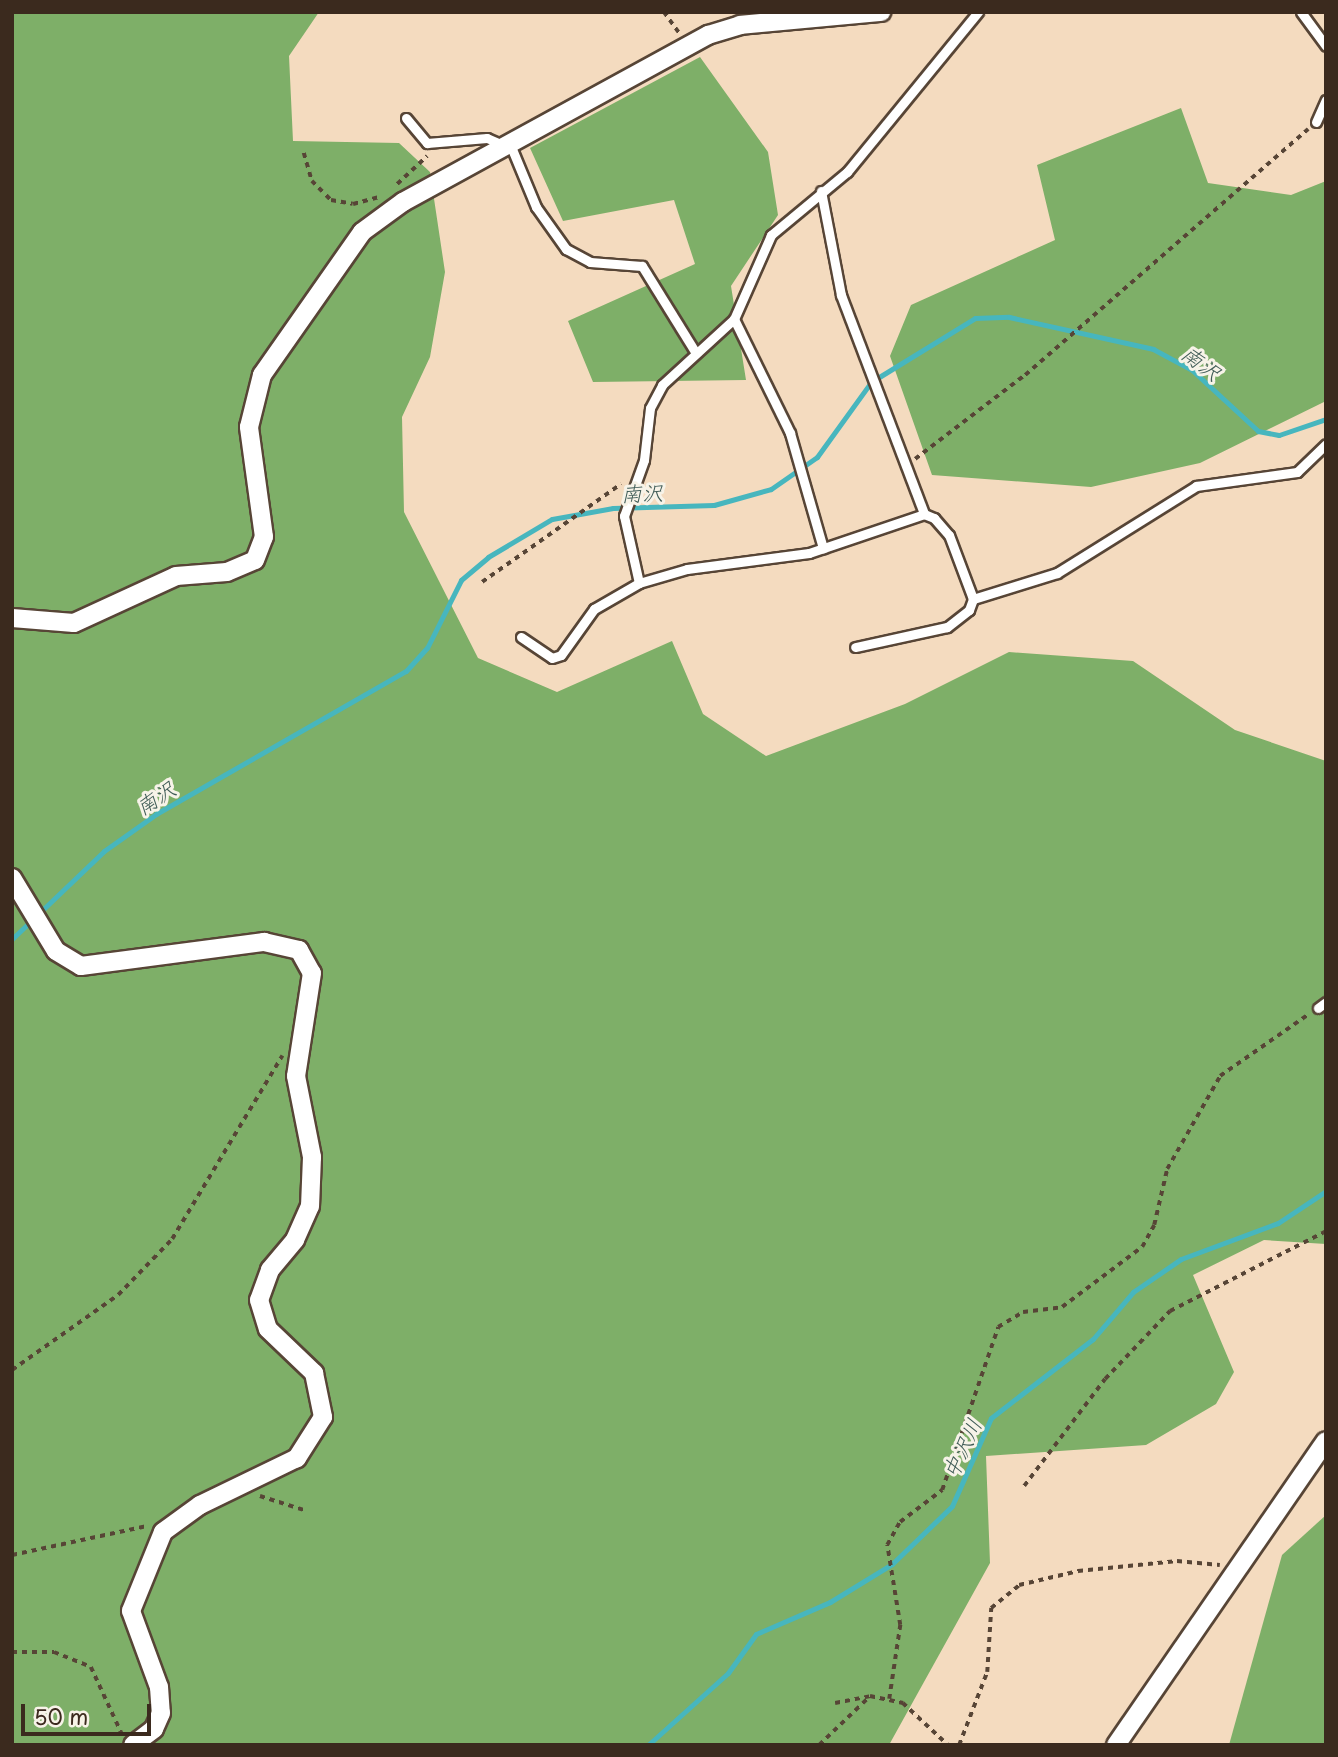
<!DOCTYPE html>
<html>
<head>
<meta charset="utf-8">
<style>
  body { margin:0 }
  #map { position:relative; width:1338px; height:1757px; overflow:hidden; background:#f4dbbf; font-family:"Playpen Sans","Klee One",sans-serif }
  div>[style] { position:absolute }
  [style*='--x'] { left:calc(var(--x)*1px); top:calc(var(--y)*1px); width:calc(var(--w)*1px); rotate:calc(var(--a)*1deg) }
  .forest>* { inset:0; background:#7eaf68 }
  .stream>* { height:5px; margin:-2.5px; padding:0 2.5px; transform-origin:2.5px; border-radius:2.5px; background:#47b6be }
  .path>* { height:3.5px; margin-top:-1.75px; transform-origin:0; background:repeating-linear-gradient(90deg,#574536 0 5px,transparent 0 10px) }
  .roads { filter:drop-shadow(2px 0 #574536) drop-shadow(-2px 0 #574536) drop-shadow(0 2px #574536) drop-shadow(0 -2px #574536) }
  .service>* { height:9px; margin:-4.5px; padding:0 4.5px; transform-origin:4.5px; border-radius:4.5px; background:#fff }
  .minor>* { height:18px; margin:-9px; padding:0 9px; transform-origin:9px; border-radius:9px; background:#fff }
  span { translate:-50% -50%; white-space:nowrap; text-align:center; line-height:1.15; -webkit-text-stroke:6px #f7f3e8; paint-order:stroke }
  .water-label { font-size:21px; color:#3f5b56; font-style:italic }
  .frame { position:absolute; inset:0; border:14px solid #3b2a1e; pointer-events:none }
  .scale { position:absolute; left:21px; top:1704px; width:130px; height:32px; box-sizing:border-box; border:4px solid #3b2a1e; border-top:0; padding-left:9px; font-size:21px; line-height:24px; white-space:nowrap; color:#3b2a1e; -webkit-text-stroke:5px #f7f3e8; paint-order:stroke }
</style>
</head>
<body>
<div id="map">
  <div class="forest">
    <i style="clip-path:polygon(12px 12px,319px 12px,289px 56px,293px 141px,399px 143px,430px 172px,445px 272px,430px 357px,402px 417px,404px 512px,478px 658px,557px 692px,672px 641px,703px 714px,766px 756px,905px 704px,1009px 652px,1133px 661px,1235px 730px,1326px 761px,1326px 1244px,1264px 1240px,1193px 1275px,1234px 1372px,1216px 1404px,1146px 1445px,986px 1456px,990px 1563px,889px 1745px,12px 1745px)"></i>
    <i style="clip-path:polygon(700px 57px,768px 152px,778px 215px,731px 286px,746px 380px,593px 382px,568px 321px,695px 264px,674px 200px,563px 221px,530px 148px)"></i>
    <i style="clip-path:polygon(1181px 108px,1208px 183px,1291px 195px,1326px 181px,1326px 401px,1200px 463px,1091px 487px,932px 475px,890px 356px,911px 305px,1055px 240px,1037px 165px)"></i>
    <i style="clip-path:polygon(1326px 1515px,1326px 1745px,1229px 1745px,1282px 1555px)"></i>
  </div>
  <div class="stream">
    <i style="--x:12;--y:939;--w:127;--a:-43.7"></i>
    <i style="--x:104;--y:851;--w:64;--a:-35.4"></i>
    <i style="--x:156;--y:814;--w:288;--a:-29.8"></i>
    <i style="--x:406;--y:671;--w:31;--a:-48"></i>
    <i style="--x:427;--y:648;--w:76;--a:-63.4"></i>
    <i style="--x:461;--y:580;--w:35;--a:-40"></i>
    <i style="--x:488;--y:557;--w:74;--a:-30.7"></i>
    <i style="--x:552;--y:519;--w:62;--a:-10.2"></i>
    <i style="--x:613;--y:508;--w:101;--a:-1.7"></i>
    <i style="--x:714;--y:505;--w:59;--a:-15.7"></i>
    <i style="--x:771;--y:489;--w:56;--a:-34.8"></i>
    <i style="--x:817;--y:457;--w:92;--a:-54.2"></i>
    <i style="--x:871;--y:382;--w:122;--a:-31.6"></i>
    <i style="--x:975;--y:318;--w:34;--a:-2"></i>
    <i style="--x:1009;--y:317;--w:148;--a:12.5"></i>
    <i style="--x:1153;--y:349;--w:44;--a:28.3"></i>
    <i style="--x:1192;--y:370;--w:90;--a:42.7"></i>
    <i style="--x:1258;--y:431;--w:21;--a:11"></i>
    <i style="--x:1279;--y:435;--w:50;--a:-18.8"></i>
    <i style="--x:648;--y:1745;--w:108;--a:-42"></i>
    <i style="--x:728;--y:1673;--w:48;--a:-54.3"></i>
    <i style="--x:756;--y:1634;--w:81;--a:-23.4"></i>
    <i style="--x:830;--y:1602;--w:73;--a:-31.5"></i>
    <i style="--x:892;--y:1564;--w:83;--a:-44"></i>
    <i style="--x:952;--y:1506;--w:96;--a:-66.1"></i>
    <i style="--x:991;--y:1418;--w:129;--a:-37.8"></i>
    <i style="--x:1093;--y:1339;--w:62;--a:-49.6"></i>
    <i style="--x:1133;--y:1292;--w:58;--a:-34.5"></i>
    <i style="--x:1181;--y:1259;--w:103;--a:-20.4"></i>
    <i style="--x:1278;--y:1223;--w:58;--a:-33.7"></i>
  </div>
  <div class="path">
    <i style="--x:664;--y:12;--w:26;--a:54"></i>
    <i style="--x:304;--y:153;--w:29;--a:74"></i>
    <i style="--x:312;--y:181;--w:27;--a:45"></i>
    <i style="--x:331;--y:200;--w:22;--a:10"></i>
    <i style="--x:353;--y:204;--w:27;--a:-15"></i>
    <i style="--x:397;--y:184;--w:41;--a:-43"></i>
    <i style="--x:915;--y:459;--w:138;--a:-37.4"></i>
    <i style="--x:1025;--y:375;--w:375;--a:-41"></i>
    <i style="--x:482;--y:582;--w:170;--a:-35.2"></i>
    <i style="--x:12;--y:1370;--w:130;--a:-35.3"></i>
    <i style="--x:118;--y:1295;--w:78;--a:-46"></i>
    <i style="--x:172;--y:1239;--w:214;--a:-59"></i>
    <i style="--x:1024;--y:1486;--w:134;--a:-52.9"></i>
    <i style="--x:1105;--y:1379;--w:94;--a:-46.3"></i>
    <i style="--x:1170;--y:1311;--w:175;--a:-27.1"></i>
    <i style="--x:260;--y:1496;--w:49;--a:17.7"></i>
    <i style="--x:12;--y:1555;--w:138;--a:-12.1"></i>
    <i style="--x:12;--y:1652;--w:42;--a:0"></i>
    <i style="--x:54;--y:1652;--w:40;--a:22"></i>
    <i style="--x:91;--y:1667;--w:74;--a:65.2"></i>
    <i style="--x:889;--y:1699;--w:75;--a:-81.5"></i>
    <i style="--x:900;--y:1625;--w:81;--a:-99.2"></i>
    <i style="--x:887;--y:1545;--w:26;--a:-61"></i>
    <i style="--x:900;--y:1522;--w:53;--a:-37.3"></i>
    <i style="--x:942;--y:1490;--w:172;--a:-71"></i>
    <i style="--x:998;--y:1327;--w:29;--a:-31"></i>
    <i style="--x:1023;--y:1312;--w:39;--a:-7"></i>
    <i style="--x:1062;--y:1307;--w:100;--a:-36.9"></i>
    <i style="--x:1142;--y:1247;--w:25;--a:-61"></i>
    <i style="--x:1154;--y:1225;--w:57;--a:-76.9"></i>
    <i style="--x:1167;--y:1169;--w:107;--a:-60.3"></i>
    <i style="--x:1220;--y:1076;--w:108;--a:-34.9"></i>
    <i style="--x:835;--y:1703;--w:36;--a:-11"></i>
    <i style="--x:870;--y:1696;--w:34;--a:12"></i>
    <i style="--x:903;--y:1703;--w:62;--a:43"></i>
    <i style="--x:819;--y:1745;--w:68;--a:-43.8"></i>
    <i style="--x:959;--y:1745;--w:78;--a:-69"></i>
    <i style="--x:987;--y:1672;--w:64;--a:-86.4"></i>
    <i style="--x:991;--y:1608;--w:36;--a:-39"></i>
    <i style="--x:1019;--y:1585;--w:61;--a:-13.3"></i>
    <i style="--x:1078;--y:1571;--w:100;--a:-5.8"></i>
    <i style="--x:1177;--y:1561;--w:43;--a:5.3"></i>
  </div>
  <div class="roads">
    <div class="service">
      <i style="--x:1301;--y:12;--w:42;--a:53.7"></i>
      <i style="--x:406;--y:118;--w:33;--a:50"></i>
      <i style="--x:427;--y:143;--w:60;--a:-4.8"></i>
      <i style="--x:487;--y:138;--w:27;--a:24"></i>
      <i style="--x:512;--y:149;--w:63;--a:67.5"></i>
      <i style="--x:536;--y:207;--w:52;--a:54.5"></i>
      <i style="--x:566;--y:249;--w:27;--a:28"></i>
      <i style="--x:590;--y:262;--w:52;--a:4.4"></i>
      <i style="--x:642;--y:266;--w:102;--a:58.2"></i>
      <i style="--x:1316;--y:122;--w:24;--a:-66"></i>
      <i style="--x:821;--y:191;--w:106;--a:79.1"></i>
      <i style="--x:841;--y:295;--w:234;--a:69.2"></i>
      <i style="--x:734;--y:319;--w:127;--a:63.8"></i>
      <i style="--x:790;--y:433;--w:120;--a:74"></i>
      <i style="--x:639;--y:583;--w:69;--a:-102.6"></i>
      <i style="--x:624;--y:516;--w:59;--a:-70.3"></i>
      <i style="--x:644;--y:460;--w:52;--a:-83.4"></i>
      <i style="--x:650;--y:408;--w:26;--a:-62"></i>
      <i style="--x:662;--y:385;--w:98;--a:-42.5"></i>
      <i style="--x:734;--y:319;--w:92;--a:-66.2"></i>
      <i style="--x:771;--y:235;--w:99;--a:-39.7"></i>
      <i style="--x:847;--y:172;--w:207;--a:-50.7"></i>
      <i style="--x:973;--y:599;--w:88;--a:-17.2"></i>
      <i style="--x:1057;--y:573;--w:164;--a:-32"></i>
      <i style="--x:1196;--y:486;--w:102;--a:-7.9"></i>
      <i style="--x:1297;--y:472;--w:40;--a:-44"></i>
      <i style="--x:521;--y:637;--w:37;--a:34"></i>
      <i style="--x:552;--y:658;--w:9;--a:-18"></i>
      <i style="--x:561;--y:655;--w:57;--a:-54.3"></i>
      <i style="--x:594;--y:609;--w:52;--a:-30"></i>
      <i style="--x:639;--y:583;--w:50;--a:-16.3"></i>
      <i style="--x:687;--y:569;--w:123;--a:-7.5"></i>
      <i style="--x:809;--y:553;--w:121;--a:-18.7"></i>
      <i style="--x:924;--y:514;--w:11;--a:22"></i>
      <i style="--x:934;--y:518;--w:23;--a:49"></i>
      <i style="--x:949;--y:535;--w:68;--a:69.4"></i>
      <i style="--x:973;--y:599;--w:12;--a:110"></i>
      <i style="--x:969;--y:610;--w:28;--a:142"></i>
      <i style="--x:947;--y:627;--w:94;--a:167.7"></i>
      <i style="--x:1318;--y:1008;--w:10;--a:-37"></i>
    </div>
    <div class="minor">
      <i style="--x:12;--y:618;--w:62;--a:4.6"></i>
      <i style="--x:74;--y:623;--w:112;--a:-24.7"></i>
      <i style="--x:176;--y:576;--w:51;--a:-4.5"></i>
      <i style="--x:227;--y:572;--w:30;--a:-23"></i>
      <i style="--x:255;--y:560;--w:25;--a:-69"></i>
      <i style="--x:264;--y:537;--w:111;--a:-97.8"></i>
      <i style="--x:249;--y:427;--w:54;--a:-76"></i>
      <i style="--x:262;--y:375;--w:174;--a:-55"></i>
      <i style="--x:362;--y:232;--w:51;--a:-36.2"></i>
      <i style="--x:403;--y:202;--w:348;--a:-28.7"></i>
      <i style="--x:708;--y:35;--w:34;--a:-17"></i>
      <i style="--x:740;--y:25;--w:142;--a:-5.3"></i>
      <i style="--x:12;--y:878;--w:85;--a:58.9"></i>
      <i style="--x:56;--y:951;--w:29;--a:31"></i>
      <i style="--x:81;--y:966;--w:185;--a:-7.5"></i>
      <i style="--x:264;--y:942;--w:36;--a:13"></i>
      <i style="--x:299;--y:950;--w:26;--a:61"></i>
      <i style="--x:312;--y:973;--w:104;--a:98.8"></i>
      <i style="--x:296;--y:1076;--w:83;--a:78.8"></i>
      <i style="--x:312;--y:1157;--w:49;--a:92.3"></i>
      <i style="--x:310;--y:1206;--w:37;--a:114"></i>
      <i style="--x:295;--y:1240;--w:39;--a:130"></i>
      <i style="--x:270;--y:1270;--w:32;--a:110"></i>
      <i style="--x:259;--y:1300;--w:30;--a:73"></i>
      <i style="--x:268;--y:1329;--w:64;--a:43.7"></i>
      <i style="--x:314;--y:1373;--w:45;--a:78.4"></i>
      <i style="--x:323;--y:1417;--w:49;--a:122.4"></i>
      <i style="--x:297;--y:1458;--w:108;--a:154.1"></i>
      <i style="--x:200;--y:1505;--w:46;--a:143.9"></i>
      <i style="--x:163;--y:1532;--w:85;--a:112.1"></i>
      <i style="--x:131;--y:1611;--w:81;--a:69.8"></i>
      <i style="--x:159;--y:1687;--w:26;--a:86"></i>
      <i style="--x:161;--y:1713;--w:17;--a:114"></i>
      <i style="--x:154;--y:1729;--w:26;--a:143"></i>
      <i style="--x:1116;--y:1745;--w:369;--a:-55.4"></i>
    </div>
  </div>
  <div class="water-label">
    <span style="left:1202px;top:362px;rotate:37deg">南沢</span>
    <span style="left:642px;top:492px;rotate:-2deg">南沢</span>
    <span style="left:155px;top:797px;rotate:-33deg">南沢</span>
    <span style="left:961px;top:1448px;rotate:-65deg">中沢川</span>
  </div>
  <div class="frame"></div>
  <div class="scale">50 m</div>
</div>
</body>
</html>
